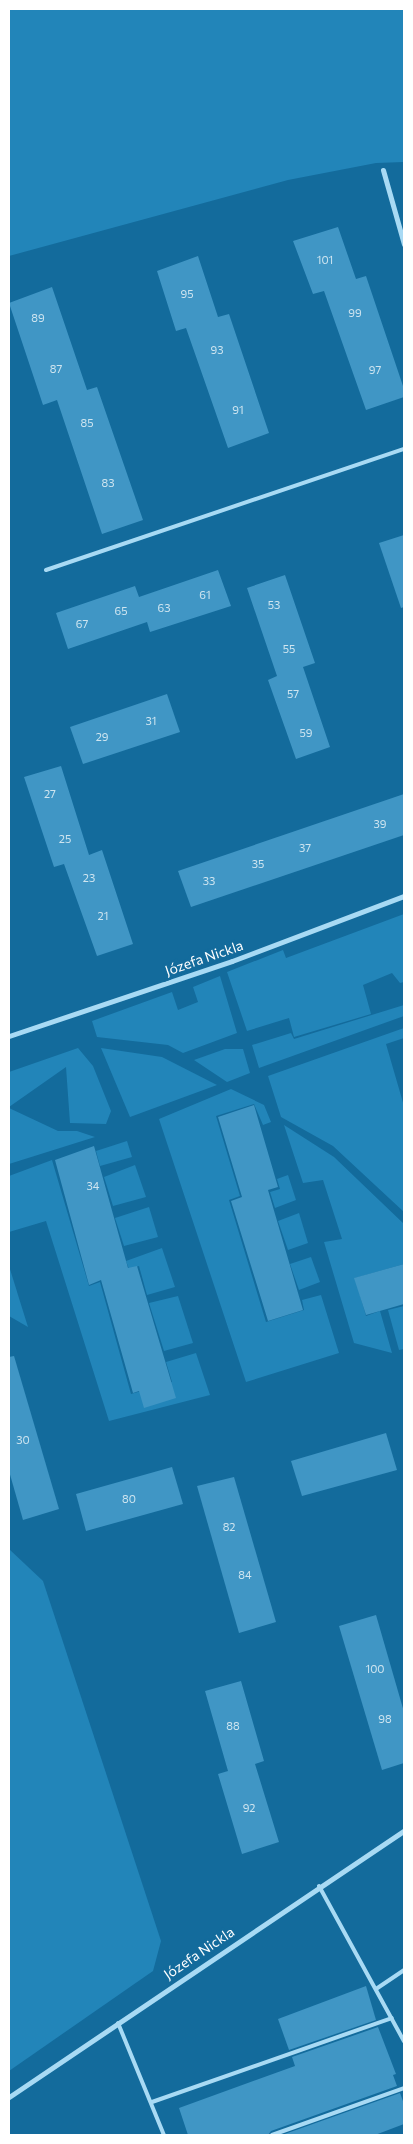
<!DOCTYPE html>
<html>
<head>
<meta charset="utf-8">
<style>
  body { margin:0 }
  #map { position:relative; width:413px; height:2144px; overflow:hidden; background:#136b9c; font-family:Commissioner,sans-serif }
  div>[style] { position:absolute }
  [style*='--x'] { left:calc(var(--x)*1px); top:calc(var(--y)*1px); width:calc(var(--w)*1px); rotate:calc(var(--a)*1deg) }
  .green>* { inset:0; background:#2285b9 }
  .building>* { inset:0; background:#4096c5 }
  .service>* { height:4px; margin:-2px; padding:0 2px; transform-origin:2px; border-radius:2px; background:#a8daf4 }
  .minor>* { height:5px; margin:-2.5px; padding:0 2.5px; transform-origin:2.5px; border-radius:2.5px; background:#a8daf4 }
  span { translate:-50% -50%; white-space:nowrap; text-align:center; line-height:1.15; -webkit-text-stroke:5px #136b9c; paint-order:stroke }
  .number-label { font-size:11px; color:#cfe5f0 }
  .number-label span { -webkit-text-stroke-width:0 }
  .street-label { font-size:14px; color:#fff }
  .frame { position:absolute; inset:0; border:10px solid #fff; pointer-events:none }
</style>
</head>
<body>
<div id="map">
  <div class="green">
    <i style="clip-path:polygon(9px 9px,404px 9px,404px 162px,376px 163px,288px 180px,9px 256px)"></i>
    <i style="clip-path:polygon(404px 914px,404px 982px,400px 983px,392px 973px,363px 985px,371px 1014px,294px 1037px,289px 1018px,247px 1031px,227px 972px,283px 950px,286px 958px)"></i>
    <i style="clip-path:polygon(220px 976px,237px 1033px,183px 1053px,168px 1045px,97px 1037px,92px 1021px,172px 992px,178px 1010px,198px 1002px,193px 987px)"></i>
    <i style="clip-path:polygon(404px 1005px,404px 1016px,259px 1068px,252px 1045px,291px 1033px,294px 1039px)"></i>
    <i style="clip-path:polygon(404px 1028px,404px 1038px,386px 1044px,404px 1106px,404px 1212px,333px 1146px,281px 1117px,268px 1076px)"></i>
    <i style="clip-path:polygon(78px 1048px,93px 1066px,111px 1111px,106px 1124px,70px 1123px,66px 1067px,9px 1107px,9px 1072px)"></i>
    <i style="clip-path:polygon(101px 1048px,162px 1057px,217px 1085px,130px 1117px)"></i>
    <i style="clip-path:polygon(225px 1049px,243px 1049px,250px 1073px,227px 1082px,194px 1060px)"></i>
    <i style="clip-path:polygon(231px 1089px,264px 1105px,271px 1122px,263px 1125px,254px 1104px,216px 1116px,240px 1196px,229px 1200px,266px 1322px,304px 1310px,302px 1300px,321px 1295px,339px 1353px,246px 1382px,159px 1119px)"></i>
    <i style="clip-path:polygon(9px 1108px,58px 1131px,77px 1131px,95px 1137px,9px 1164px)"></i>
    <i style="clip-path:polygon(284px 1125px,334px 1157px,404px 1224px,404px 1264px,355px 1278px,366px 1316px,380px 1311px,392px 1353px,354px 1343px,324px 1242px,342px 1239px,323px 1180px,303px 1183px)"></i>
    <i style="clip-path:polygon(127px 1141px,132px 1157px,100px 1166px,96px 1151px)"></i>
    <i style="clip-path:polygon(52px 1160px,89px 1286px,100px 1282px,131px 1394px,172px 1382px,166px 1362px,196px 1353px,210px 1395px,109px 1421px,46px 1221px,9px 1232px,9px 1176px)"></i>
    <i style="clip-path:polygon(135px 1165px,146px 1197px,113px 1206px,104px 1177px)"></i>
    <i style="clip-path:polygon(288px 1175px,296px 1200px,275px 1208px,270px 1192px,280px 1189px,277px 1179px)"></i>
    <i style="clip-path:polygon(149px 1207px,158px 1237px,124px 1246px,115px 1218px)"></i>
    <i style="clip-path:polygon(299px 1213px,308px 1243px,288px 1250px,278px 1221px)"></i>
    <i style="clip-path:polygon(162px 1248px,175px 1287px,147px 1295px,139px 1266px,129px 1269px,126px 1261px)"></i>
    <i style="clip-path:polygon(311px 1257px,320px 1282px,299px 1290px,290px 1264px)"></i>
    <i style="clip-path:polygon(9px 1266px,28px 1327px,9px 1316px)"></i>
    <i style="clip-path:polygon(178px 1296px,193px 1343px,164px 1351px,149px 1303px)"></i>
    <i style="clip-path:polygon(404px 1306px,404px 1349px,399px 1350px,388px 1310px)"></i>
    <i style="clip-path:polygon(9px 1549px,43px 1581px,161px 1941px,153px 1971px,9px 2071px)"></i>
  </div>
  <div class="building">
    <i style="clip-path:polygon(338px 227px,356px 279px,366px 276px,404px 389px,404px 397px,366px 410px,324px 291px,313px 294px,293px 241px)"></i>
    <i style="clip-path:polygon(198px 256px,218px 317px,229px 314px,269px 433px,228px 448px,186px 328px,176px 331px,157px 271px)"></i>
    <i style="clip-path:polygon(52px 287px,87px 390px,97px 387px,143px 520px,102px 534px,57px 400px,43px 405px,9px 303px)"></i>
    <i style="clip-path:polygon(404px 535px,404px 607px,401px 608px,379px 543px)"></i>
    <i style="clip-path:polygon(218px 570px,231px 606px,150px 632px,147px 622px,68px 649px,56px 613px,135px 586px,139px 597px)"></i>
    <i style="clip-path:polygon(285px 575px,315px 663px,303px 667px,330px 747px,296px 759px,268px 680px,277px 676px,247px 588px)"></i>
    <i style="clip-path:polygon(167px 694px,180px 732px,83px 764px,70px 727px)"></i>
    <i style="clip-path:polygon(61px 766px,89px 855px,102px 850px,133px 944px,97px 956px,64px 864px,54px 867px,24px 777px)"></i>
    <i style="clip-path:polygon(404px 794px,404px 835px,191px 907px,178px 871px)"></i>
    <i style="clip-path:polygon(254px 1105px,278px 1187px,268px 1190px,303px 1310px,268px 1321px,231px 1201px,242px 1197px,218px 1117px)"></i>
    <i style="clip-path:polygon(94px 1146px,128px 1268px,137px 1266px,176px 1398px,144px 1408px,139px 1391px,133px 1393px,101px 1280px,89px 1285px,55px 1160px)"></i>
    <i style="clip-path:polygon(404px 1264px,404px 1304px,366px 1315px,354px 1278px)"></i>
    <i style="clip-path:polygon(14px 1356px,59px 1509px,23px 1520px,9px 1471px,9px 1357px)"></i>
    <i style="clip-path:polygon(386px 1433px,397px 1470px,302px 1496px,291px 1461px)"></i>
    <i style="clip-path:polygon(172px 1467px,183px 1504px,86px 1531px,76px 1494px)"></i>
    <i style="clip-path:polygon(234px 1477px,276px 1622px,239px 1633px,197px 1486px)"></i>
    <i style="clip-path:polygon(376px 1615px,404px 1712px,404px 1763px,382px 1770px,339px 1626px)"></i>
    <i style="clip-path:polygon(241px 1681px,264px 1761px,255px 1764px,279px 1842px,242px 1854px,218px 1774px,228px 1771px,205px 1691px)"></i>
    <i style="clip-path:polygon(366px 1986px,376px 2020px,289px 2050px,278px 2019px)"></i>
    <i style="clip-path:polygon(378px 2027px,396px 2074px,393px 2075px,397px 2086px,271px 2131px,268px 2135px,188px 2135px,179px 2108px,295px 2066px,292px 2057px)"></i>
    <i style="clip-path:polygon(400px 2093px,404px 2104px,404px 2124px,375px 2135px,282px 2135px)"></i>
  </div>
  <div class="service">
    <i style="--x:46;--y:570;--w:378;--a:-18.7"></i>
    <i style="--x:319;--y:1886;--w:177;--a:61.3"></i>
    <i style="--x:376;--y:1989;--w:34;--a:-34"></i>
    <i style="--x:118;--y:2023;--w:121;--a:67.7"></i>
    <i style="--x:152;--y:2102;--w:254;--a:-19.3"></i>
    <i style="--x:272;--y:2135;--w:140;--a:-19.6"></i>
  </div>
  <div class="minor">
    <i style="--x:383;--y:170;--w:77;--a:74.2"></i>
    <i style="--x:9;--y:1036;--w:235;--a:-18.6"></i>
    <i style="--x:232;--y:961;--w:184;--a:-20.7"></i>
    <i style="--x:9;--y:2097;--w:476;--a:-34"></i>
  </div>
  <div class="number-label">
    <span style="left:325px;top:260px">101</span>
    <span style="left:187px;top:294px">95</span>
    <span style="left:355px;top:313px">99</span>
    <span style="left:38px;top:318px">89</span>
    <span style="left:217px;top:350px">93</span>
    <span style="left:56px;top:369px">87</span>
    <span style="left:375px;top:370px">97</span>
    <span style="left:238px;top:410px">91</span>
    <span style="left:87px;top:423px">85</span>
    <span style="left:108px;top:483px">83</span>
    <span style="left:205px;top:595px">61</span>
    <span style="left:274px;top:605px">53</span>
    <span style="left:164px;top:608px">63</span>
    <span style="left:121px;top:611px">65</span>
    <span style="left:82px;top:624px">67</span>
    <span style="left:289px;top:649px">55</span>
    <span style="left:293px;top:694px">57</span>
    <span style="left:151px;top:721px">31</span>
    <span style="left:306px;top:733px">59</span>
    <span style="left:102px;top:737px">29</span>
    <span style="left:50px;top:794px">27</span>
    <span style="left:380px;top:824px">39</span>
    <span style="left:65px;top:839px">25</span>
    <span style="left:305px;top:848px">37</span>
    <span style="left:258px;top:864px">35</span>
    <span style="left:89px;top:878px">23</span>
    <span style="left:209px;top:881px">33</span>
    <span style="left:103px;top:916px">21</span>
    <span style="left:93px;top:1186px">34</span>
    <span style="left:23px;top:1440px">30</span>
    <span style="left:129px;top:1499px">80</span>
    <span style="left:229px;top:1527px">82</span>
    <span style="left:245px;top:1575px">84</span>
    <span style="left:375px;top:1669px">100</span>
    <span style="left:385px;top:1719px">98</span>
    <span style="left:233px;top:1726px">88</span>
    <span style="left:249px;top:1808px">92</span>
  </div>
  <div class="street-label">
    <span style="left:204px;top:958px;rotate:-19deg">Józefa Nickla</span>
    <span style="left:199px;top:1953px;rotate:-34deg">Józefa Nickla</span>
  </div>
  <div class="frame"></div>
</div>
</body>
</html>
